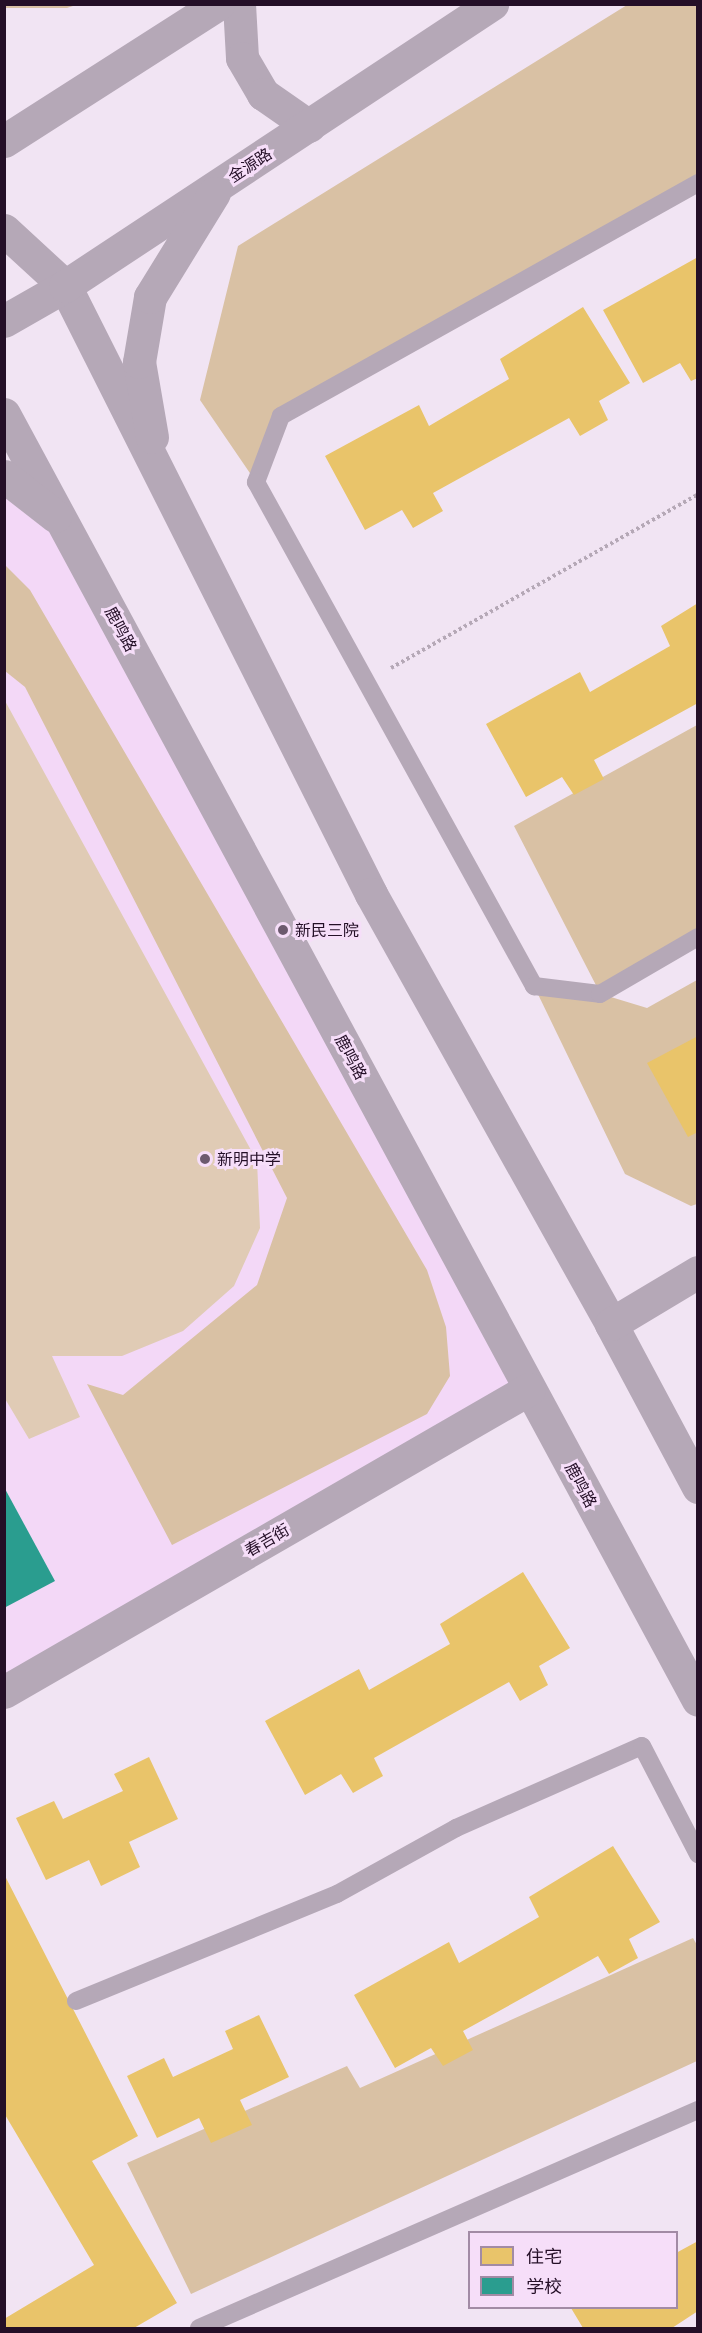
<!DOCTYPE html>
<html>
<head>
<meta charset="utf-8">
<style>
  body { margin:0 }
  #map { position:relative; width:702px; height:2333px; overflow:hidden; background:#f1e4f3; font-family:"Titillium Web","Noto Sans SC",sans-serif }
  div>[style] { position:absolute }
  [style*='--x'] { left:calc(var(--x)*1px); top:calc(var(--y)*1px); width:calc(var(--w)*1px); rotate:calc(var(--a)*1deg) }
  .built>* { inset:0; background:#f3d8f7 }
  .green>* { inset:0; background:#e0cbb5 }
  .forest>* { inset:0; background:#d9c1a4 }
  .homes>* { inset:0; background:#e9c46a }
  .schools>* { inset:0; background:#2a9d8f }
  .path>* { height:4px; margin-top:-2px; transform-origin:0; background:repeating-linear-gradient(90deg,#b5a8b6 0 3px,transparent 0 6px) }
  .lane>* { height:18px; margin:-9px; padding:0 9px; transform-origin:9px; border-radius:9px; background:#b5a8b7 }
  .secondary>* { height:33px; margin:-16.5px; padding:0 16.5px; transform-origin:16.5px; border-radius:16.5px; background:#b5a8b7 }
  .dots>* { width:16px; height:16px; translate:-50% -50%; box-sizing:border-box; border:3px solid #f6def9; border-radius:50% }
  span { translate:-50% -50%; white-space:nowrap; text-align:center; line-height:1.15; -webkit-text-stroke:6px #f6def9; paint-order:stroke }
  .street-label { font-size:16px; color:#240f27 }
  .poi-label { font-size:16px; color:#240f27 }
  .left { translate:0 -50%; text-align:left }
  .frame { position:absolute; inset:0; border:6px solid #240f27; pointer-events:none }
  .legend { position:absolute; left:468px; top:2231px; width:210px; height:78px; box-sizing:border-box; background:#f6def9; border:2px solid #a28ba5; margin:0; padding:8px 10px; list-style:none; font-size:18px; color:#240f27 }
  .legend li { display:flex; align-items:center; gap:12px; height:30px }
  .legend b { width:30px; border:2px solid #a28ba5 }
</style>
</head>
<body>
<div id="map">
  <div class="built">
    <i style="clip-path:polygon(28px 454px,529px 1389px,5px 1692px,4px 466px)"></i>
  </div>
  <div class="green">
    <i style="clip-path:polygon(4px 699px,257px 1161px,260px 1228px,234px 1286px,183px 1331px,122px 1356px,52px 1356px,80px 1417px,29px 1439px,4px 1397px)"></i>
  </div>
  <div class="forest">
    <i style="clip-path:polygon(4px 5px,5px 4px,76px 5px,67px 8px,5px 8px)"></i>
    <i style="clip-path:polygon(627px 5px,697px 5px,697px 183px,281px 416px,256px 482px,200px 400px,238px 246px)"></i>
    <i style="clip-path:polygon(4px 564px,30px 590px,427px 1270px,446px 1327px,450px 1376px,427px 1414px,172px 1545px,87px 1384px,123px 1395px,257px 1285px,287px 1198px,25px 687px,5px 671px)"></i>
    <i style="clip-path:polygon(697px 725px,697px 937px,601px 994px,647px 1008px,697px 980px,697px 1204px,691px 1206px,625px 1174px,534px 986px,600px 993px,514px 826px)"></i>
    <i style="clip-path:polygon(693px 1938px,697px 1945px,697px 2061px,191px 2294px,127px 2163px,347px 2066px,360px 2088px)"></i>
  </div>
  <div class="homes">
    <i style="clip-path:polygon(698px 257px,698px 378px,691px 381px,680px 363px,643px 383px,603px 310px)"></i>
    <i style="clip-path:polygon(583px 307px,630px 383px,599px 401px,608px 420px,580px 436px,569px 418px,433px 493px,443px 511px,413px 528px,402px 510px,365px 530px,325px 456px,419px 405px,429px 426px,509px 379px,500px 359px)"></i>
    <i style="clip-path:polygon(698px 603px,698px 703px,594px 760px,604px 779px,574px 795px,562px 777px,526px 797px,486px 724px,580px 672px,590px 692px,670px 646px,661px 626px)"></i>
    <i style="clip-path:polygon(698px 1036px,698px 1132px,688px 1137px,647px 1063px)"></i>
    <i style="clip-path:polygon(523px 1572px,570px 1648px,539px 1666px,548px 1685px,520px 1701px,509px 1682px,374px 1758px,383px 1776px,353px 1793px,341px 1774px,305px 1795px,265px 1721px,359px 1669px,369px 1690px,450px 1644px,440px 1624px)"></i>
    <i style="clip-path:polygon(149px 1757px,178px 1819px,129px 1842px,140px 1867px,101px 1886px,89px 1860px,46px 1880px,16px 1818px,54px 1801px,63px 1819px,123px 1791px,114px 1774px)"></i>
    <i style="clip-path:polygon(613px 1846px,660px 1922px,629px 1939px,638px 1958px,609px 1974px,598px 1956px,463px 2031px,473px 2050px,443px 2066px,431px 2048px,395px 2068px,354px 1995px,449px 1942px,459px 1963px,539px 1917px,529px 1897px)"></i>
    <i style="clip-path:polygon(4px 1874px,138px 2136px,92px 2161px,177px 2303px,134px 2328px,4px 2328px,4px 2319px,94px 2265px,4px 2113px)"></i>
    <i style="clip-path:polygon(259px 2015px,289px 2077px,240px 2100px,252px 2125px,211px 2143px,199px 2118px,157px 2138px,127px 2076px,164px 2058px,173px 2077px,233px 2049px,225px 2031px)"></i>
    <i style="clip-path:polygon(698px 2241px,698px 2311px,672px 2328px,583px 2328px,571px 2308px,676px 2308px,676px 2253px)"></i>
  </div>
  <div class="schools">
    <i style="clip-path:polygon(4px 1487px,55px 1581px,4px 1608px)"></i>
  </div>
  <div class="path">
    <i style="--x:391;--y:668;--w:353;--a:-29.5"></i>
  </div>
  <div class="lane">
    <i style="--x:698;--y:183;--w:478;--a:150.8"></i>
    <i style="--x:281;--y:416;--w:71;--a:110.7"></i>
    <i style="--x:256;--y:482;--w:576;--a:61.12"></i>
    <i style="--x:534;--y:986;--w:66;--a:6.9"></i>
    <i style="--x:600;--y:994;--w:113;--a:-30.2"></i>
    <i style="--x:76;--y:2001;--w:282;--a:-22.3"></i>
    <i style="--x:337;--y:1894;--w:136;--a:-29"></i>
    <i style="--x:456;--y:1828;--w:203;--a:-23.8"></i>
    <i style="--x:642;--y:1746;--w:122;--a:62.6"></i>
    <i style="--x:199;--y:2328;--w:545;--a:-23.6"></i>
  </div>
  <div class="secondary">
    <i style="--x:239;--y:4;--w:54;--a:86.8"></i>
    <i style="--x:242;--y:58;--w:42;--a:59.7"></i>
    <i style="--x:263;--y:94;--w:56;--a:34.8"></i>
    <i style="--x:4;--y:141;--w:254;--a:-32.6"></i>
    <i style="--x:4;--y:230;--w:83;--a:42.6"></i>
    <i style="--x:65;--y:286;--w:681;--a:63.28"></i>
    <i style="--x:371;--y:894;--w:492;--a:60.8"></i>
    <i style="--x:611;--y:1324;--w:185;--a:61.9"></i>
    <i style="--x:4;--y:321;--w:70;--a:-29.8"></i>
    <i style="--x:65;--y:286;--w:512;--a:-33.44"></i>
    <i style="--x:4;--y:414;--w:1461;--a:61.65"></i>
    <i style="--x:152;--y:437;--w:76;--a:-99.8"></i>
    <i style="--x:139;--y:362;--w:66;--a:-80.4"></i>
    <i style="--x:150;--y:297;--w:122;--a:-58.4"></i>
    <i style="--x:4;--y:476;--w:65;--a:38.1"></i>
    <i style="--x:611;--y:1324;--w:101;--a:-30.9"></i>
    <i style="--x:4;--y:1692;--w:606;--a:-29.99"></i>
  </div>
  <div class="dots">
    <i style="left:283px;top:930px;background:#6c5a6e"></i>
    <i style="left:205px;top:1159px;background:#6c5a6e"></i>
  </div>
  <div class="street-label">
    <span style="left:250px;top:165px;rotate:-33deg">金源路</span>
    <span style="left:121px;top:629px;rotate:62deg">鹿鸣路</span>
    <span style="left:351px;top:1057px;rotate:62deg">鹿鸣路</span>
    <span style="left:581px;top:1485px;rotate:62deg">鹿鸣路</span>
    <span style="left:267px;top:1540px;rotate:-30deg">春吉街</span>
  </div>
  <div class="poi-label">
    <span class="left" style="left:295px;top:930px">新民三院</span>
    <span class="left" style="left:217px;top:1159px">新明中学</span>
  </div>
  <div class="frame"></div>
  <ul class="legend">
  <li><b style="height:16px;background:#e9c46a"></b>住宅</li>
  <li><b style="height:16px;background:#2a9d8f"></b>学校</li>
  </ul>
</div>
</body>
</html>
